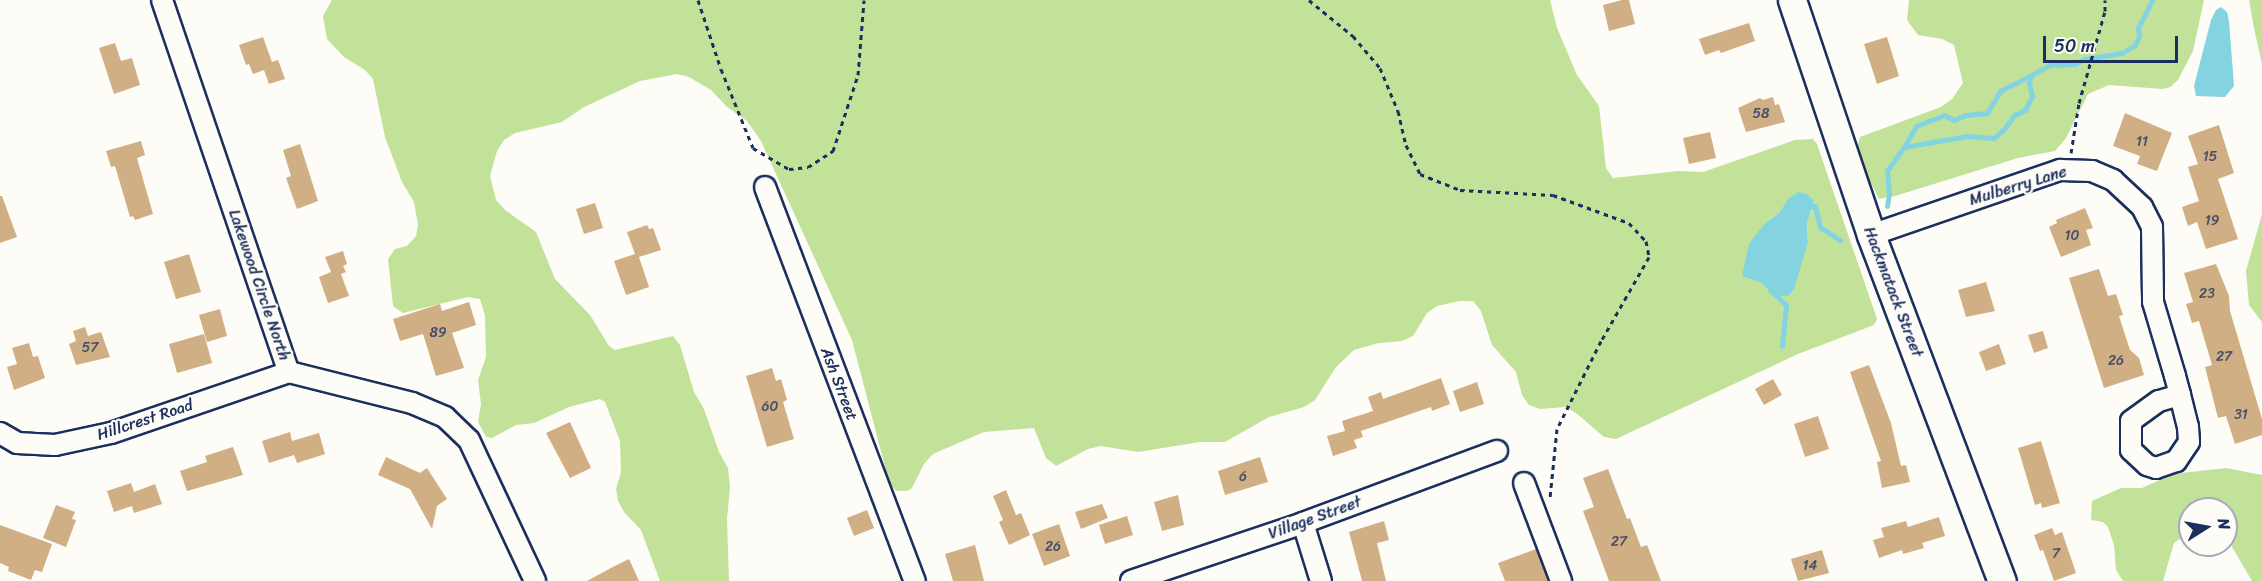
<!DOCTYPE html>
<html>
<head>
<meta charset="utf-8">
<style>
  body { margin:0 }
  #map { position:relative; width:2262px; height:581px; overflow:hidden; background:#fdfcf7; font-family:Sriracha,sans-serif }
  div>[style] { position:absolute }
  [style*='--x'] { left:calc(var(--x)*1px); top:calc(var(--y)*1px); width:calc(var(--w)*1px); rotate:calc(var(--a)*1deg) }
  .green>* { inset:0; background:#c2e29a }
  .water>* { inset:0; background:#84d3e1 }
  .stream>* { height:5px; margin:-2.5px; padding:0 2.5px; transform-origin:2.5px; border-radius:2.5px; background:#84d3e1 }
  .building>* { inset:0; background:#d1af84 }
  .path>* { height:3px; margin-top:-1.5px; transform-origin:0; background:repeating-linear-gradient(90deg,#1b2f5e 0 4.5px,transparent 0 9px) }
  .roads { filter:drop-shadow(2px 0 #1b2f5e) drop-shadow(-2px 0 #1b2f5e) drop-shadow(0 2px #1b2f5e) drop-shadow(0 -2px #1b2f5e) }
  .street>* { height:20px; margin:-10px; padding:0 10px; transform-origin:10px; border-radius:10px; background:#fdfcf7 }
  .secondary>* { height:27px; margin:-13.5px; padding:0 13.5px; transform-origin:13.5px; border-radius:13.5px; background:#fdfcf7 }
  span { translate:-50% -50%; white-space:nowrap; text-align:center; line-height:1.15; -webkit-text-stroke:4.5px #fdfcf7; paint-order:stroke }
  .number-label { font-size:14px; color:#484f68 }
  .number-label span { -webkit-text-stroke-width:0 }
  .street-label { font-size:16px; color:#1b2f5e }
  .north { position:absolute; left:2178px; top:497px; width:60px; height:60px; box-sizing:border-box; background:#fdfcf7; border:2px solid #a3aaba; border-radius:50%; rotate:79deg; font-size:16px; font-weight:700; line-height:24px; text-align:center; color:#1b2f5e }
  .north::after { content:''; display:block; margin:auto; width:21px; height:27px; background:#1b2f5e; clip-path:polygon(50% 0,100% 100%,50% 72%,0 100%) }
  .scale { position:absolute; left:2043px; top:36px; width:135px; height:27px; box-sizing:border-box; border:3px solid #1b2f5e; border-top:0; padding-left:8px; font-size:18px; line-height:21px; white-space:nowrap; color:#1b2f5e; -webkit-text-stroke:4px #fdfcf7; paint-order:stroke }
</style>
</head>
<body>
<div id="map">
  <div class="green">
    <i style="clip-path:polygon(evenodd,332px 0,1550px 0,1557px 28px,1577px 75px,1599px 106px,1606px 168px,1613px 178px,1679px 171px,1703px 172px,1795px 140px,1813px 139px,1817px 144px,1877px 319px,1874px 325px,1798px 354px,1616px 439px,1604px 437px,1576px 413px,1565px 407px,1540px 409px,1529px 405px,1522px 395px,1516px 372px,1492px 345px,1481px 311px,1473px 301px,1460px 301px,1437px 306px,1427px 313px,1413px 336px,1402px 341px,1379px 343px,1354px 350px,1336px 367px,1315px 400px,1304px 407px,1269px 417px,1225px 442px,1200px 442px,1138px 452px,1101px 446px,1088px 449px,1056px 466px,1046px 458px,1034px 428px,984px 432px,933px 454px,924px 464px,912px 488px,907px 491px,896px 491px,889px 482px,852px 340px,761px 141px,747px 121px,727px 107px,711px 90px,689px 77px,677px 74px,640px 81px,584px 107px,562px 122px,515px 133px,504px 140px,497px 151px,490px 176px,496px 200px,505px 210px,536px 232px,555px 279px,590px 315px,609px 346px,615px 350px,673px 336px,680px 345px,694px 392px,704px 409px,719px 452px,728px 468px,730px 487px,727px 519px,729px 581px,660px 581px,641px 530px,624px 512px,618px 501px,616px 489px,621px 472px,620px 441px,605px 402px,600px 399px,569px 407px,534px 423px,516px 425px,492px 438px,486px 437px,478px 422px,481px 404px,478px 380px,486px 357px,485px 316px,480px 299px,468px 297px,403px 313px,393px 306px,388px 259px,395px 249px,407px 246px,416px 236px,418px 225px,414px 202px,402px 182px,385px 137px,373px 79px,365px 70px,344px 57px,327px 39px,323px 16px,332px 0,1788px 199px,1814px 201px,1807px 223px,1808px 242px,1772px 294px,1762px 283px,1765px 223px,1778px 214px,1788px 199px)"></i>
    <i style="clip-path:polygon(1909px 0,2204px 0,2193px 51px,2178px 80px,2170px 87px,2163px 89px,2109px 85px,2088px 94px,2066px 138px,2055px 151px,2018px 158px,1895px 196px,1879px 199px,1856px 153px,1860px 137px,1941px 107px,1952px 99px,1963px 83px,1954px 45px,1942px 39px,1918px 35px,1907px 20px)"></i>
    <i style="clip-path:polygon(2249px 0,2262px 0,2262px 64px,2254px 28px)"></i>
    <i style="clip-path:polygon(2262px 214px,2262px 322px,2249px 305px,2246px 271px)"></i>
    <i style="clip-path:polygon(2226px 468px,2262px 475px,2262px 581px,2252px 581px,2231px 545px,2226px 533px,2226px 509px,2190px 509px,2190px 532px,2174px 543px,2163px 581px,2123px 581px,2116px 570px,2114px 545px,2108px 527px,2103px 522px,2091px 520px,2092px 501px,2121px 488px,2142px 488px,2173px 474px)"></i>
  </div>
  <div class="water">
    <i style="clip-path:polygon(2221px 7px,2227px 12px,2229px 21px,2234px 86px,2225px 97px,2196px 96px,2194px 86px,2211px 20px,2216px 10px)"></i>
    <i style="clip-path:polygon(1798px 192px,1807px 194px,1814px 201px,1807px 223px,1808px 242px,1794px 289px,1788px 296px,1781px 296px,1772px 294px,1762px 283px,1742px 276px,1749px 244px,1765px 223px,1778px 214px,1788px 199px)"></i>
  </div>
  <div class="stream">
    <i style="--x:1904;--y:147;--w:24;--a:-60"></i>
    <i style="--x:1916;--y:126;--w:30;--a:-21"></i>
    <i style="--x:1944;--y:115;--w:11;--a:27"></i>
    <i style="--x:1954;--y:120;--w:12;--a:-24"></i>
    <i style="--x:1965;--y:115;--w:22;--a:-5"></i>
    <i style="--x:1987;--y:113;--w:26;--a:-59"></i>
    <i style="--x:2000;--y:91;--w:35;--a:-27"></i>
    <i style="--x:1887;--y:206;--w:12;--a:-81"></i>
    <i style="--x:1889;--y:194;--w:23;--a:-95"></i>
    <i style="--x:1887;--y:171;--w:29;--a:-55"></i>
    <i style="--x:1904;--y:147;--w:64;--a:-9.9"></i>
    <i style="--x:1967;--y:136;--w:27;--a:4"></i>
    <i style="--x:1994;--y:138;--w:13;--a:-42"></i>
    <i style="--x:2004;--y:129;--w:17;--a:-54"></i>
    <i style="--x:2014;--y:115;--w:12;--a:-24"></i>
    <i style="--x:2025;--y:110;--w:16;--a:-63"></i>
    <i style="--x:2032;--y:96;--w:13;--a:-103"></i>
    <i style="--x:2029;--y:83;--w:8;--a:-76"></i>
    <i style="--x:2031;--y:75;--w:21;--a:-28"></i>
    <i style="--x:2050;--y:65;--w:25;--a:-2"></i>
    <i style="--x:2075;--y:64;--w:10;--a:-29"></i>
    <i style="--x:2084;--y:59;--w:38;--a:-9"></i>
    <i style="--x:2122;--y:53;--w:15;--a:-32"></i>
    <i style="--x:2135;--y:45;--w:10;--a:-66"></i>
    <i style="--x:2139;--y:36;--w:8;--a:-97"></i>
    <i style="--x:2138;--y:28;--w:31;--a:-63"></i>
    <i style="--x:1807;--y:207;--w:8;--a:-7"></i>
    <i style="--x:1815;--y:206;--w:22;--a:77"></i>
    <i style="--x:1820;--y:227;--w:24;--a:33"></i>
    <i style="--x:1770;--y:290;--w:22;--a:43"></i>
    <i style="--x:1786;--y:305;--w:41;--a:95.6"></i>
  </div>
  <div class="building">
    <i style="clip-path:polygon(1622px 0,1629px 0,1635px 24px,1609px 31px,1603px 5px)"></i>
    <i style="clip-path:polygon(1749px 23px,1755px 41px,1721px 53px,1719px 50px,1705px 55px,1699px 39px)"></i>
    <i style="clip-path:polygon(263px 37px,272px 62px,278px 60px,285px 79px,269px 84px,264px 70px,253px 74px,249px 64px,246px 65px,239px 45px)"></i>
    <i style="clip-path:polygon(1887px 37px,1899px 76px,1877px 84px,1864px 44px)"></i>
    <i style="clip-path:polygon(115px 43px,121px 61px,132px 58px,140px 85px,114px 94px,99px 48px)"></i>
    <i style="clip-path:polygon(1773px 97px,1775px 105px,1779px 104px,1785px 122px,1746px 132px,1738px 108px,1760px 98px,1763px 100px)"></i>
    <i style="clip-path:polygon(2125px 113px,2172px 133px,2157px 171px,2137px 164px,2140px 156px,2113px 146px)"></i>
    <i style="clip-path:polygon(2219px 125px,2234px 173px,2218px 179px,2238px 239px,2206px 249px,2197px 222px,2188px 226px,2182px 207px,2199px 201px,2188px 167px,2198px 164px,2188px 136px)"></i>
    <i style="clip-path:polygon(1710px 132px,1716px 158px,1689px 164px,1683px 138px)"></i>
    <i style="clip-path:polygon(141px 141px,145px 155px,137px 158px,153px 214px,135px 220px,133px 216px,130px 217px,115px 166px,111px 167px,106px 151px)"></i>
    <i style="clip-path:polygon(300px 144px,318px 201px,297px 209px,286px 178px,291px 176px,283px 150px)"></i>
    <i style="clip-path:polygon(0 196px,2px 196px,17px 237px,0 243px)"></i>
    <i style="clip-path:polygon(595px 203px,603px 228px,584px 234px,576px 209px)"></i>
    <i style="clip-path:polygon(2085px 208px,2093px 228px,2086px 230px,2091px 245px,2061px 257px,2049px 227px,2057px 223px,2056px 220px)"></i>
    <i style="clip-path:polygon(647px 225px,649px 229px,653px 228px,661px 250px,639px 257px,649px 287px,626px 295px,614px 261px,635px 254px,627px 232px)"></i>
    <i style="clip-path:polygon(343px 251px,347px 264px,343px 266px,346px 272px,341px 274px,349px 296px,328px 303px,319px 277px,331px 272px,325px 257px)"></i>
    <i style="clip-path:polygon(189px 254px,201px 292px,176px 299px,164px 262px)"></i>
    <i style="clip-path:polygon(2216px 264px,2229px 296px,2230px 311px,2262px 419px,2262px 435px,2235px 444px,2226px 416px,2218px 418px,2205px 367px,2212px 365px,2199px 321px,2192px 323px,2186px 304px,2193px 302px,2184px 273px)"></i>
    <i style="clip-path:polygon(2099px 269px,2108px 296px,2116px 294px,2123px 315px,2119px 316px,2130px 350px,2139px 358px,2144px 375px,2104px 388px,2069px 278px)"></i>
    <i style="clip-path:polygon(1986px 282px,1995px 311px,1966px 317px,1958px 290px)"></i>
    <i style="clip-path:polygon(469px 302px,476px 325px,452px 333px,464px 368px,436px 376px,423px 334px,400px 341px,393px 319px,440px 304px,442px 311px)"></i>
    <i style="clip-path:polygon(220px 309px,227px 336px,207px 342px,199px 315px)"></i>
    <i style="clip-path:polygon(85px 327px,88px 336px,101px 332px,110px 357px,76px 365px,69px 344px,76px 341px,73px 331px)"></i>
    <i style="clip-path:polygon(2043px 331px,2048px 348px,2034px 353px,2028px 335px)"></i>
    <i style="clip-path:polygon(204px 334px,212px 363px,177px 373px,169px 344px)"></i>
    <i style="clip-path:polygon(29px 343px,33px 357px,38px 356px,45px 378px,14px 390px,7px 367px,17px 364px,12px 348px)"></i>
    <i style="clip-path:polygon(1999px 344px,2006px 364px,1986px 371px,1979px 352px)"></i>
    <i style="clip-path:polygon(1869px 365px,1891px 423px,1901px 466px,1906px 465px,1910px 482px,1882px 488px,1877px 462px,1881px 461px,1850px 372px)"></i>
    <i style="clip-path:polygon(772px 368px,776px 381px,781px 379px,787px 400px,783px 402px,794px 439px,767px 447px,746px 376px)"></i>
    <i style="clip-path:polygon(1441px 378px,1450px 404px,1432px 411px,1431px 407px,1361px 431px,1363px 437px,1354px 440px,1357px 448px,1333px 456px,1327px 436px,1345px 431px,1342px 421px,1373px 411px,1368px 397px,1381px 392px,1383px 399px)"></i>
    <i style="clip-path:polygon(1773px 379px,1782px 395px,1764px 405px,1755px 389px)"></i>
    <i style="clip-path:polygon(1477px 382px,1484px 404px,1460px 412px,1453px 391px)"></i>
    <i style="clip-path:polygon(1818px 416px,1829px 449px,1805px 457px,1794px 424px)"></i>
    <i style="clip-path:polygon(570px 422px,591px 468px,570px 478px,546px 433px)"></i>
    <i style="clip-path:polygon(290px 432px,292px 441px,319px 433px,325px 454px,297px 463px,294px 455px,269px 463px,262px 441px)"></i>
    <i style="clip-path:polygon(2041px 441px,2060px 503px,2042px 508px,2041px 503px,2035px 505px,2018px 448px)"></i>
    <i style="clip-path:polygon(233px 447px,243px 475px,187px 491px,180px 471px,207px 462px,205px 456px)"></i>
    <i style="clip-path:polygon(386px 457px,420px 473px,427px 468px,447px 499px,437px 506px,432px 529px,410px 489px,378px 475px)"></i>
    <i style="clip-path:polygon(1260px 457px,1268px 482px,1225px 495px,1218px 471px)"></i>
    <i style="clip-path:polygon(1608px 469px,1627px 519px,1630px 518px,1641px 547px,1647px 545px,1661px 581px,1609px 581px,1583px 511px,1594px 507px,1583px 478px)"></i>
    <i style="clip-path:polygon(131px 483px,134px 492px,155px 484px,162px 504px,134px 513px,132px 506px,114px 512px,107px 491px)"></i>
    <i style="clip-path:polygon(1006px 490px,1016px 515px,1021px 513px,1030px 535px,1009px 545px,999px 522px,1003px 520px,993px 496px)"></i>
    <i style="clip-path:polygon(1178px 495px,1184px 525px,1162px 531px,1154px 502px)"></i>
    <i style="clip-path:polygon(1102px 504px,1108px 518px,1081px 529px,1075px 512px)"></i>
    <i style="clip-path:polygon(56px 505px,75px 512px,72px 519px,76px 520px,66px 547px,43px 538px)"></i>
    <i style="clip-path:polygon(867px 510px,874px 528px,854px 536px,847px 518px)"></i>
    <i style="clip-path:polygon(1127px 516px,1133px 535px,1105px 544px,1099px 525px)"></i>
    <i style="clip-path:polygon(1939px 517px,1945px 536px,1922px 543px,1924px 548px,1903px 554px,1902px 550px,1879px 558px,1873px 540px,1884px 537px,1881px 528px,1906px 521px,1908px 527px)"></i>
    <i style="clip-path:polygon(1384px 521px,1389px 540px,1377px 543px,1386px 581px,1362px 581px,1349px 532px)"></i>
    <i style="clip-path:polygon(1059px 524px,1070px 556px,1044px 566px,1032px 534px)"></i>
    <i style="clip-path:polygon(0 525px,52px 544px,42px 572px,35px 570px,31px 580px,8px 571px,9px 567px,0 563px)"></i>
    <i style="clip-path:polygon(2052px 528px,2055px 535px,2062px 532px,2076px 573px,2054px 581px,2043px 550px,2040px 551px,2034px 535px)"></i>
    <i style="clip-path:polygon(975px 545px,984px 581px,953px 581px,945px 554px)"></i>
    <i style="clip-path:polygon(1536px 549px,1548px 581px,1505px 581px,1498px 563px)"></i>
    <i style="clip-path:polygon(1822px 550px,1829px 573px,1798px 581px,1791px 559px)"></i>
    <i style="clip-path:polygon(629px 559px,639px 581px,587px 581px,611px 568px)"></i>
  </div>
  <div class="path">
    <i style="--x:698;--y:0;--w:73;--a:71.6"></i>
    <i style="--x:721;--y:69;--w:85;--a:67.9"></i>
    <i style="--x:753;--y:148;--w:42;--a:30.3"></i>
    <i style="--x:789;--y:169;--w:19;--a:-6"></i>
    <i style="--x:808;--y:167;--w:30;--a:-33"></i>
    <i style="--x:833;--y:151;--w:80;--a:-71.8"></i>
    <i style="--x:858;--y:75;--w:75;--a:-85.4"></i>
    <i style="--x:1309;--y:0;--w:57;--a:39.3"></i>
    <i style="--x:1353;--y:36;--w:42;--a:49.8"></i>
    <i style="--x:1380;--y:68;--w:47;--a:67.3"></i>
    <i style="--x:1398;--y:111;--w:35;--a:77"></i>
    <i style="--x:1406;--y:145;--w:32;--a:64"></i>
    <i style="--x:1420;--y:174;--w:43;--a:21.8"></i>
    <i style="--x:1460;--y:190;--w:93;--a:3.1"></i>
    <i style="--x:1553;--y:195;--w:81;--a:20.2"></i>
    <i style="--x:1629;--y:223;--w:25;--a:47"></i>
    <i style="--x:1646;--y:241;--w:16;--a:79"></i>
    <i style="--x:1649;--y:257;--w:97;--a:119.7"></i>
    <i style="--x:1601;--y:341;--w:98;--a:116.6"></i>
    <i style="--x:1557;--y:429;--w:69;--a:95.8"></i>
    <i style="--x:2071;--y:153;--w:51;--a:-80.9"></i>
    <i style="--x:2079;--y:103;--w:96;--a:-74.2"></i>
    <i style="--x:2105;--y:11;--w:11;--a:-90"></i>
  </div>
  <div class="roads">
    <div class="street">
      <i style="--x:162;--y:0;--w:393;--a:71.2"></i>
      <i style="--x:289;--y:372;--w:127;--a:14.1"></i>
      <i style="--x:412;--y:403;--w:36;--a:23"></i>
      <i style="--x:445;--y:417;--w:33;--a:44"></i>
      <i style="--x:469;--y:440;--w:156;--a:64.9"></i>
      <i style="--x:765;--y:187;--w:422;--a:69.2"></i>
      <i style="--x:1871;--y:235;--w:200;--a:-19"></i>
      <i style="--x:2060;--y:170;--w:32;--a:2"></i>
      <i style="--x:2092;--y:171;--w:23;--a:23"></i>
      <i style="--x:2113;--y:180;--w:40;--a:43"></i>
      <i style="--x:2142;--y:207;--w:22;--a:63"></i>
      <i style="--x:2152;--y:227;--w:75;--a:89.2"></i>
      <i style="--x:2153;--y:302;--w:77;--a:73.4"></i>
      <i style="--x:2175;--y:376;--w:20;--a:75"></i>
      <i style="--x:2180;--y:395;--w:33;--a:76"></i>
      <i style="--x:2188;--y:427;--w:15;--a:86"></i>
      <i style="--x:2189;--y:442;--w:23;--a:124"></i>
      <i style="--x:2176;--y:461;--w:21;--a:161"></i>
      <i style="--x:2156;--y:468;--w:9;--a:-162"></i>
      <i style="--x:2147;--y:465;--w:22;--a:-137"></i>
      <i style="--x:2131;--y:450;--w:29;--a:-90"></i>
      <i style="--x:2131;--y:421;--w:34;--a:-36"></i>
      <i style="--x:2159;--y:401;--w:22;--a:-16"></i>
      <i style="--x:0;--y:433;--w:20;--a:30"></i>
      <i style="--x:17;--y:443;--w:38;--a:3"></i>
      <i style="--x:55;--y:445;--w:57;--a:-12.1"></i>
      <i style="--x:111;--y:433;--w:188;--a:-18.9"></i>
      <i style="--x:1524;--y:483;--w:105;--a:69.3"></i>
      <i style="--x:1303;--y:523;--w:61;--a:72.8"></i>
      <i style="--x:1131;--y:581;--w:182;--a:-18.6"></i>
      <i style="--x:1303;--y:523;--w:207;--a:-20.4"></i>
    </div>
    <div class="secondary">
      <i style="--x:1792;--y:0;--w:248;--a:71.4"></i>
      <i style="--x:1871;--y:235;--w:370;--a:69.3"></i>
    </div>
  </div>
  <div class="number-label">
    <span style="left:1761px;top:114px">58</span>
    <span style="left:2142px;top:142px">11</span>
    <span style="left:2210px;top:157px">15</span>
    <span style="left:2212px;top:221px">19</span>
    <span style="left:2072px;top:236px">10</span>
    <span style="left:2207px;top:294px">23</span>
    <span style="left:438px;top:333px">89</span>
    <span style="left:90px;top:348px">57</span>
    <span style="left:2224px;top:357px">27</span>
    <span style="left:2116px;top:361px">26</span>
    <span style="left:770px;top:407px">60</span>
    <span style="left:2241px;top:415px">31</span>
    <span style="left:1243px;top:477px">6</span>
    <span style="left:1619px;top:542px">27</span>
    <span style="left:1053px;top:547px">26</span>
    <span style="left:2056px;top:554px">7</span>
    <span style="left:1810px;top:566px">14</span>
  </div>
  <div class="street-label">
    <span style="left:2018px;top:186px;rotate:-17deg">Mulberry Lane</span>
    <span style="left:259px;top:285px;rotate:71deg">Lakewood Circle North</span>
    <span style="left:1893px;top:292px;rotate:69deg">Hackmatack Street</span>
    <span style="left:839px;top:384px;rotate:69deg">Ash Street</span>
    <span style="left:145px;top:420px;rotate:-18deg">Hillcrest Road</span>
    <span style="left:1315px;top:518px;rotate:-20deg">Village Street</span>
  </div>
  <div class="north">N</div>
  <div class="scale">50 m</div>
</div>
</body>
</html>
